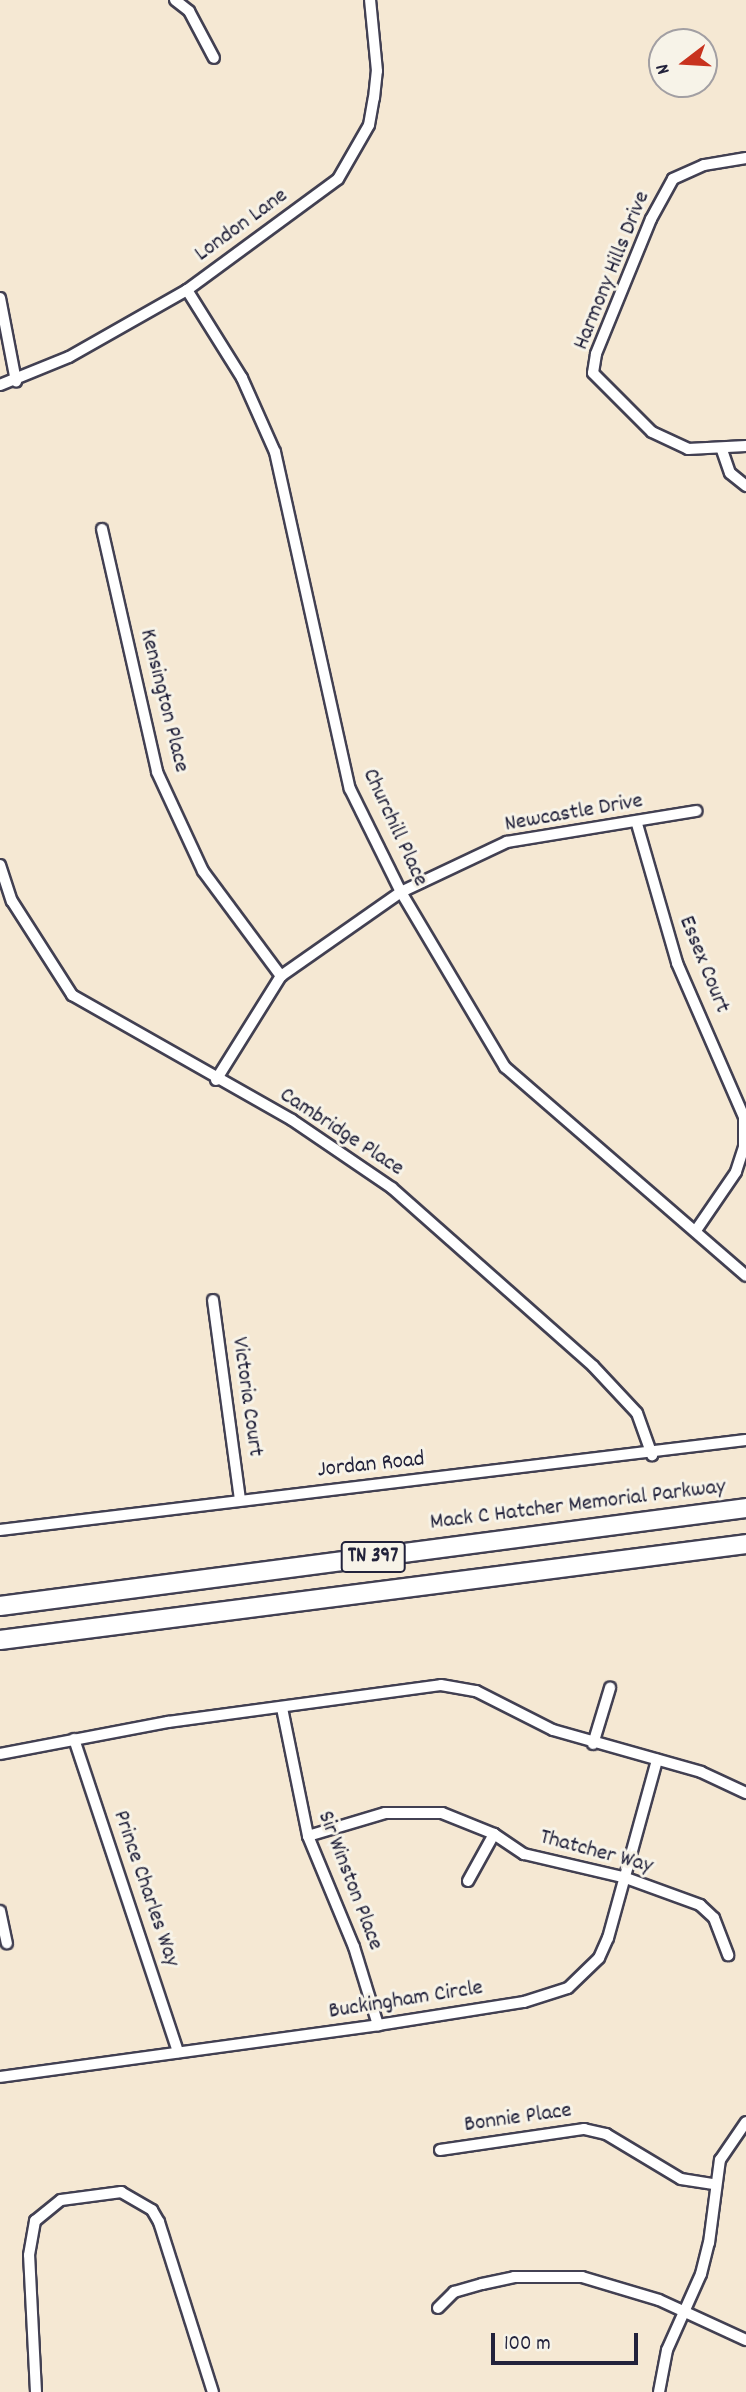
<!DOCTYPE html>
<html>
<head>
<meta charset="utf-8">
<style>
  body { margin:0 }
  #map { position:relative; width:746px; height:2392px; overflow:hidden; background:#f5e8d3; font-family:Dekko,sans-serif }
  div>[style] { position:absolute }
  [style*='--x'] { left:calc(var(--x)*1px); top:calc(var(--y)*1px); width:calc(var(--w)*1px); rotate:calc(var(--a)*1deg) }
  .roads { filter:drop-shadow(2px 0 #424052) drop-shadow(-2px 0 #424052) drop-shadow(0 2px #424052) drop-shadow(0 -2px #424052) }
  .minor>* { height:10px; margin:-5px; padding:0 5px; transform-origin:5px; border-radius:5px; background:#fff }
  .trunk>* { height:18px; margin:-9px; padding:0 9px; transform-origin:9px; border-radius:9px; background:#fff }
  span { translate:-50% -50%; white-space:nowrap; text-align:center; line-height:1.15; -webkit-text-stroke:6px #f7f3e8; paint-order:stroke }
  .shield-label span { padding:2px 5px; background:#f7f3e8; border:2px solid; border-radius:5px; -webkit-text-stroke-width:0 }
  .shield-label { font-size:21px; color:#22223b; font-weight:700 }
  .street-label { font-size:23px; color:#22223b }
  .north { position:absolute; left:648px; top:28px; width:70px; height:70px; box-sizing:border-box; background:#f7f3e8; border:2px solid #a29fa3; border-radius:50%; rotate:253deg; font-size:19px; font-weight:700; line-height:28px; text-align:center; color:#22223b }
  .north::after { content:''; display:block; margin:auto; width:24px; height:32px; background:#c8321e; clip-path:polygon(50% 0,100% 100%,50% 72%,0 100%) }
  .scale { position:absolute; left:491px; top:2333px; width:147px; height:32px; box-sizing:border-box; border:4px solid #22223b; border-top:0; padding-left:9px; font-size:21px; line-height:24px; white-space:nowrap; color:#22223b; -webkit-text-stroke:5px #f7f3e8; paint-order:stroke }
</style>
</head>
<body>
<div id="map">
  <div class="roads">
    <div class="minor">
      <i style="--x:175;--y:0;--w:18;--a:38"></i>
      <i style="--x:189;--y:11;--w:53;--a:62"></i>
      <i style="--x:746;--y:158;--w:43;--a:170.5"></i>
      <i style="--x:704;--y:165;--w:34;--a:156"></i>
      <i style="--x:673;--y:179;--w:46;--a:118.8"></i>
      <i style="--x:651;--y:219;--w:146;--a:112.2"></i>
      <i style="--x:596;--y:354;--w:19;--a:99"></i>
      <i style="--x:593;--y:373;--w:83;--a:45"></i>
      <i style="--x:652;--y:432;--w:40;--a:25"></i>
      <i style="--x:688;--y:449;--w:58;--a:-3"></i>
      <i style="--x:187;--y:290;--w:104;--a:58"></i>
      <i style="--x:242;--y:378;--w:81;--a:66"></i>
      <i style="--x:275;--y:452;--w:345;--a:77.5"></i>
      <i style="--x:350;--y:789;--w:115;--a:63.7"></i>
      <i style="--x:401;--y:892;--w:204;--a:59.3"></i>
      <i style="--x:505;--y:1067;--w:319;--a:40.9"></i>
      <i style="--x:0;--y:298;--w:85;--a:79.1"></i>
      <i style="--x:0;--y:385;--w:74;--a:-22.1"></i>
      <i style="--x:69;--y:357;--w:136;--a:-29.6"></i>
      <i style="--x:187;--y:290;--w:187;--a:-36.3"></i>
      <i style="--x:338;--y:179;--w:62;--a:-60.1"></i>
      <i style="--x:369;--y:125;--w:27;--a:-80"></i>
      <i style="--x:374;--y:98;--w:27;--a:-84"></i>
      <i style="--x:377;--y:71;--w:71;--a:-95.6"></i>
      <i style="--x:722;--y:450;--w:24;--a:71"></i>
      <i style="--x:730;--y:473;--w:21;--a:39"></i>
      <i style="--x:102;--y:529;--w:249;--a:77.2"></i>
      <i style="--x:157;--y:772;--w:109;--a:65.1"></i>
      <i style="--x:203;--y:871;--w:131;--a:53.4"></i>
      <i style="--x:637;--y:824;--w:145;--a:73.9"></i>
      <i style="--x:677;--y:963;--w:168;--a:66.5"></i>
      <i style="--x:744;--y:1117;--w:30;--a:90"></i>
      <i style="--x:744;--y:1147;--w:26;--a:108"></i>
      <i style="--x:736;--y:1172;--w:69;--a:124.4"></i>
      <i style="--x:0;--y:865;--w:38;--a:72"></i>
      <i style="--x:12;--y:901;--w:112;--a:57.4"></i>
      <i style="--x:72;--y:995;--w:253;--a:29.6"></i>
      <i style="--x:292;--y:1120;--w:121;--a:34.2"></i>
      <i style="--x:392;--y:1188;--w:268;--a:41.5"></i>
      <i style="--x:593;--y:1366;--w:64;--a:46.9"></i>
      <i style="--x:637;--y:1413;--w:45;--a:70.3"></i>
      <i style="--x:216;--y:1080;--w:123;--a:-58"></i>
      <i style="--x:281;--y:976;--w:146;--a:-35"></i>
      <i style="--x:401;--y:892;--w:117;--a:-25.3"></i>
      <i style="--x:507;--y:842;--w:192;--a:-9.3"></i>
      <i style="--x:213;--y:1300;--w:201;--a:82.3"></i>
      <i style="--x:0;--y:1530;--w:751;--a:-6.88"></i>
      <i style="--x:282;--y:1708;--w:131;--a:78.5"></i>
      <i style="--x:308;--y:1836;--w:120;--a:67.5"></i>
      <i style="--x:354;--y:1947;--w:82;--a:72.9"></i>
      <i style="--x:74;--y:1739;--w:330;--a:71.6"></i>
      <i style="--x:593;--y:1744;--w:59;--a:-73.1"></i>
      <i style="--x:0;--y:1754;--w:171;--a:-10.8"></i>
      <i style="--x:168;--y:1722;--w:275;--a:-7.7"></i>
      <i style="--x:441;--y:1685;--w:36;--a:10"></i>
      <i style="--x:476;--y:1691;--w:86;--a:26.9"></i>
      <i style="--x:553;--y:1730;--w:154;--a:15.8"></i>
      <i style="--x:701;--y:1772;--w:50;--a:25"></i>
      <i style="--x:308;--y:1836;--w:80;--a:-16.6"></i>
      <i style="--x:385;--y:1813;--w:57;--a:0"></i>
      <i style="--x:442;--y:1813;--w:56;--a:22"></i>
      <i style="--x:494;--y:1834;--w:36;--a:34"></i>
      <i style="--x:524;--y:1854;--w:105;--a:13.2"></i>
      <i style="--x:626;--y:1878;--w:79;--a:20"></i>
      <i style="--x:700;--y:1905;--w:19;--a:43"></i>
      <i style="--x:714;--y:1918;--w:40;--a:69"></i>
      <i style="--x:468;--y:1881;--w:54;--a:-61"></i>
      <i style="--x:0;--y:1911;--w:33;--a:78"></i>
      <i style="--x:0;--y:2077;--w:382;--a:-7.8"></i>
      <i style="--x:378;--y:2025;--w:148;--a:-9"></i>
      <i style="--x:524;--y:2002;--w:46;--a:-17.7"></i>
      <i style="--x:568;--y:1988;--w:43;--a:-44.1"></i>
      <i style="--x:599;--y:1958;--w:22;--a:-66"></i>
      <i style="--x:608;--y:1938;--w:185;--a:-74.6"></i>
      <i style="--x:440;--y:2150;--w:146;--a:-8.3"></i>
      <i style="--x:584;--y:2129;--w:23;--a:13"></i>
      <i style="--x:606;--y:2134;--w:87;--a:31"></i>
      <i style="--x:681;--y:2179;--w:33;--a:9"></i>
      <i style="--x:438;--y:2308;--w:23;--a:-45"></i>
      <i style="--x:454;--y:2292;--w:29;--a:-16"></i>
      <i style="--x:482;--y:2284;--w:33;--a:-12"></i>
      <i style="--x:514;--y:2277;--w:68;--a:0"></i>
      <i style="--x:582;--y:2277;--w:80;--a:16.6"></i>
      <i style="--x:659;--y:2300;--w:96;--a:24.7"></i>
      <i style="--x:36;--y:2392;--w:137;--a:-92.9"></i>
      <i style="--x:29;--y:2255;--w:35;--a:-80"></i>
      <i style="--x:35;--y:2221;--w:33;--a:-39"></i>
      <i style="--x:61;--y:2200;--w:61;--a:-7.6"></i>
      <i style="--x:121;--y:2192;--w:36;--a:30"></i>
      <i style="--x:152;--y:2210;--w:14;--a:60"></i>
      <i style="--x:159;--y:2222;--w:178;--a:72.4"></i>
      <i style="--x:659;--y:2392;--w:43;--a:-79.2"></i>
      <i style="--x:667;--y:2350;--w:83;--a:-65.9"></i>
      <i style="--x:701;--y:2274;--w:32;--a:-76"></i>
      <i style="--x:709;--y:2243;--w:84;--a:-82.5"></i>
      <i style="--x:720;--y:2160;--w:46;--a:-55.6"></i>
    </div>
    <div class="trunk">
      <i style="--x:0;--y:1606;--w:752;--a:-7.48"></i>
      <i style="--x:0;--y:1640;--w:752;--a:-7.33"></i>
    </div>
  </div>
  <div class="shield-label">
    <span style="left:373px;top:1557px">TN 397</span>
  </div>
  <div class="street-label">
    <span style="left:242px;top:226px;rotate:-36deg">London Lane</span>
    <span style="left:613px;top:271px;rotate:-68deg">Harmony Hills Drive</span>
    <span style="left:163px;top:701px;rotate:76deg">Kensington Place</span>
    <span style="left:574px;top:814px;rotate:-10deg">Newcastle Drive</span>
    <span style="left:394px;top:828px;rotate:65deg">Churchill Place</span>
    <span style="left:703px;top:965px;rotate:68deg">Essex Court</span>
    <span style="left:341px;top:1133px;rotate:33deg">Cambridge Place</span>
    <span style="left:246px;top:1397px;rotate:82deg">Victoria Court</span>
    <span style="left:371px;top:1466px;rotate:-6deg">Jordan Road</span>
    <span style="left:578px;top:1506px;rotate:-7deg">Mack C Hatcher Memorial Parkway</span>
    <span style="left:596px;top:1853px;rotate:15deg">Thatcher Way</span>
    <span style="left:349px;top:1881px;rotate:69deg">Sir Winston Place</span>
    <span style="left:145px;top:1889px;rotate:71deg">Prince Charles Way</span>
    <span style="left:406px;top:2001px;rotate:-9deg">Buckingham Circle</span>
    <span style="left:518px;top:2119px;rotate:-8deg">Bonnie Place</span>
  </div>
  <div class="north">N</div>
  <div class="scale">100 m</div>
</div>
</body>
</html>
